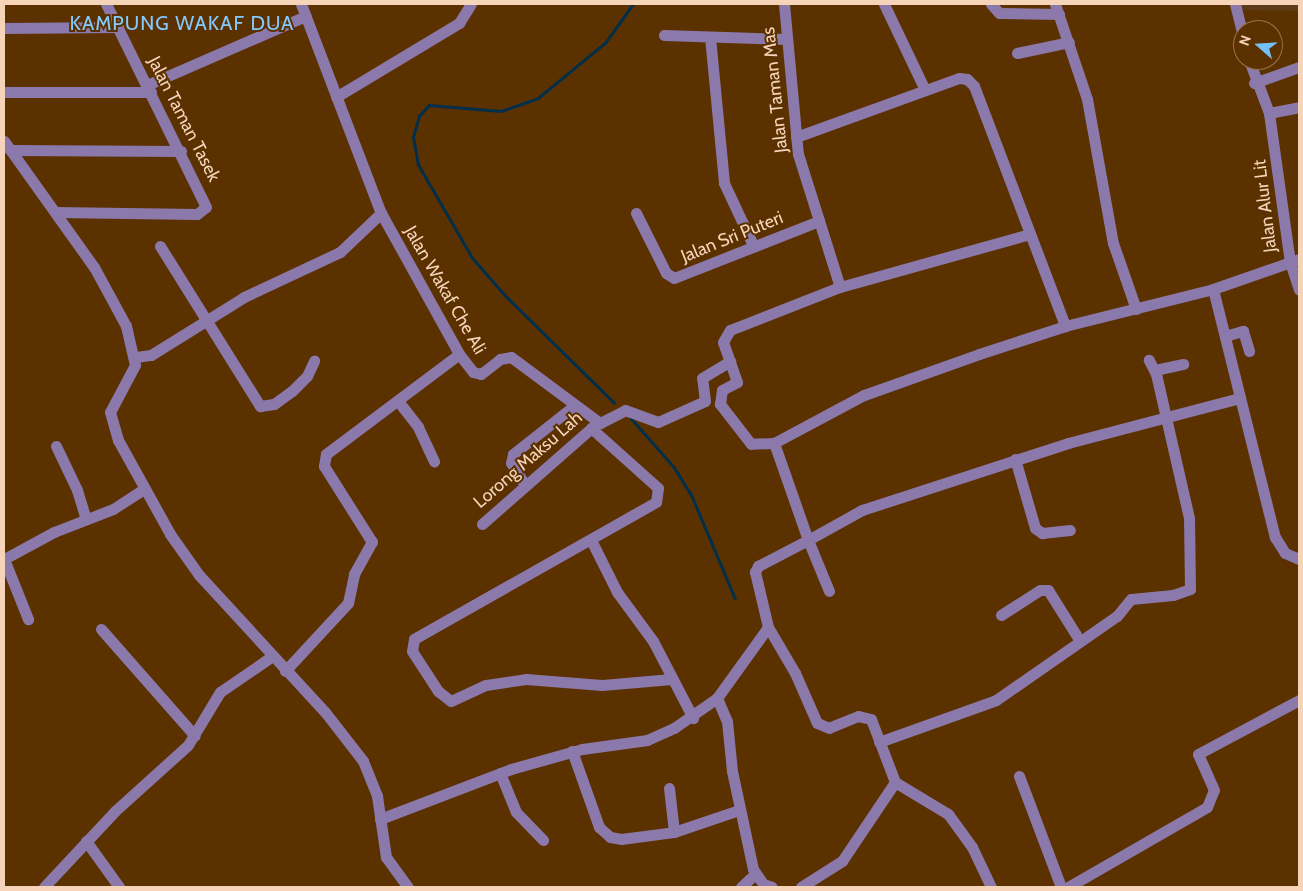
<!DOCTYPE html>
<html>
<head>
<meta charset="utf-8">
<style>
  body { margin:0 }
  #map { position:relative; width:1303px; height:891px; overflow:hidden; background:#5b3100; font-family:Cabin,sans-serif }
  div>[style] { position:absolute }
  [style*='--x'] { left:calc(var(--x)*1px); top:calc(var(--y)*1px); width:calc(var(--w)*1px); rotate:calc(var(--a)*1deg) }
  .built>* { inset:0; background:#5d3a19 }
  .stream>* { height:2.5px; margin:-1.25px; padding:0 1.25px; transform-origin:1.25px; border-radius:1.25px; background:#012f4a }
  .minor>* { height:11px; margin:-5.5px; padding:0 5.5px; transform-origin:5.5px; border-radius:5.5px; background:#8c79ab }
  span { translate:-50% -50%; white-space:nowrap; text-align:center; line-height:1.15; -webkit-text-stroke:4px #5b3100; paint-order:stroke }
  .street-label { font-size:18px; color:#f5d4b9 }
  .quarter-label { font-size:20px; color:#84c9fc; letter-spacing:1px }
  .frame { position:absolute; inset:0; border:5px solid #f5d4b9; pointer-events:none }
  .north { position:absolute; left:1233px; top:20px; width:50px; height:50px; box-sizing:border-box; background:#5b3100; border:1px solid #99724a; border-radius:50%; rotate:289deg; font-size:14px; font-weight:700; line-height:20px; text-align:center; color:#f5d4b9 }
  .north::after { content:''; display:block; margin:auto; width:18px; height:22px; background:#75c0f6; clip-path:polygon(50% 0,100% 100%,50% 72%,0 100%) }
</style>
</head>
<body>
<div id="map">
  <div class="built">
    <i style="clip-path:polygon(1233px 4px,1299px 4px,1299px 11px,1234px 10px)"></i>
  </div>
  <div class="stream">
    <i style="--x:614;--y:403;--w:151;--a:-135.5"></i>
    <i style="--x:506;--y:297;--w:52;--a:-131.1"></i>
    <i style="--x:472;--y:258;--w:108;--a:-120.1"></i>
    <i style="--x:418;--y:165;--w:28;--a:-100"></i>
    <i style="--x:413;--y:137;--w:22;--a:-74"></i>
    <i style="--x:419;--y:116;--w:15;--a:-48"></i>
    <i style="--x:429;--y:105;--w:72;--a:4.8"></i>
    <i style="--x:501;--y:111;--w:39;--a:-19"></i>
    <i style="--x:538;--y:98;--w:87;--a:-39.4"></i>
    <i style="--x:605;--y:43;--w:48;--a:-54.3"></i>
    <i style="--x:631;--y:418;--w:65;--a:48.7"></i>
    <i style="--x:674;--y:467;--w:34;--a:58"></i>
    <i style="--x:692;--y:496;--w:111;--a:67.1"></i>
  </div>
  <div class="minor">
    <i style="--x:301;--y:4;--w:224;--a:69.1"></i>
    <i style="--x:381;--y:213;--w:161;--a:61"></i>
    <i style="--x:459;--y:354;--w:23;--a:52"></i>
    <i style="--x:473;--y:372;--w:8;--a:14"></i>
    <i style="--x:481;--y:374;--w:24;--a:-38"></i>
    <i style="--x:500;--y:359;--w:11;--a:-10"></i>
    <i style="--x:511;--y:357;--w:111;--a:36.6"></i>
    <i style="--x:600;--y:423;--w:28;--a:-27"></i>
    <i style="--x:625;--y:410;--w:35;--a:20"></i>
    <i style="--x:658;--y:422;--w:51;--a:-24.1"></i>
    <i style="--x:705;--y:401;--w:23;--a:-97"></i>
    <i style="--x:702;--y:378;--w:33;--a:-31"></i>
    <i style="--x:784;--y:4;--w:151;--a:84.7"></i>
    <i style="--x:798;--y:154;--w:139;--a:72.5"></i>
    <i style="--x:884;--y:4;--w:95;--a:64.5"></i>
    <i style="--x:991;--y:4;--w:12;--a:48"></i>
    <i style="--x:999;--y:13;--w:60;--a:1"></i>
    <i style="--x:1055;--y:4;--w:100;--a:71.4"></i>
    <i style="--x:1087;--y:99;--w:146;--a:79.8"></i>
    <i style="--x:1113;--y:243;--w:70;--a:70.8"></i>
    <i style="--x:1235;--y:4;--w:34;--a:76"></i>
    <i style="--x:4;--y:28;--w:114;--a:-0.5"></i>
    <i style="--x:664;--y:35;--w:123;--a:1.9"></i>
    <i style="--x:710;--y:37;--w:147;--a:84.5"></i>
    <i style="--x:724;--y:183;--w:68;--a:64.9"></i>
    <i style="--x:1017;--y:53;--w:53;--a:-11.9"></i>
    <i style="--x:1249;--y:60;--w:57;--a:69.3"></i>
    <i style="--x:1269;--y:113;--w:150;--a:82"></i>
    <i style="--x:1290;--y:262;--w:29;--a:72"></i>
    <i style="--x:1254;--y:83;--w:48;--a:-19.6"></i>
    <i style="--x:147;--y:85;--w:173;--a:-23.5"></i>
    <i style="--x:4;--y:92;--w:147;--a:0"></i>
    <i style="--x:336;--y:97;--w:144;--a:-31"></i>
    <i style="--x:459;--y:23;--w:22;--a:-58"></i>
    <i style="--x:1269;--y:113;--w:31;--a:-11"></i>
    <i style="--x:796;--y:137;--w:173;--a:-19.9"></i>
    <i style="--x:959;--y:78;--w:8;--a:7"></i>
    <i style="--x:967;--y:79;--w:10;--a:45"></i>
    <i style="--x:974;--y:86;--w:257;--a:69.2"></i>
    <i style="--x:4;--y:141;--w:155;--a:54.5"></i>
    <i style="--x:94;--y:267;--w:67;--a:61.5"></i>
    <i style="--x:126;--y:326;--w:40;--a:77"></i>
    <i style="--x:135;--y:365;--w:53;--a:118"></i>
    <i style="--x:110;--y:412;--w:29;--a:74"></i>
    <i style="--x:118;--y:440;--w:107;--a:61"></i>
    <i style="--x:170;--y:534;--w:50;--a:54.7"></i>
    <i style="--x:199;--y:575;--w:186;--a:47.4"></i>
    <i style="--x:325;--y:712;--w:62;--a:52.2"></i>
    <i style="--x:363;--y:761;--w:38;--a:68"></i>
    <i style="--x:377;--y:796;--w:62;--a:81.6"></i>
    <i style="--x:386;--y:857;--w:37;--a:54"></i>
    <i style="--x:10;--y:150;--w:171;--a:0.3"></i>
    <i style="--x:55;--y:212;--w:142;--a:0.8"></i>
    <i style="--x:197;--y:214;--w:11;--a:-38"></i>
    <i style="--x:206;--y:207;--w:226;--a:-116.2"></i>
    <i style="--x:636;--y:213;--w:67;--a:63.4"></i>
    <i style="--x:666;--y:273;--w:9;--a:32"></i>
    <i style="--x:674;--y:278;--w:156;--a:-21.5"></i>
    <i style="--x:160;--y:246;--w:189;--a:58"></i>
    <i style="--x:260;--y:406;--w:14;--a:-8"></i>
    <i style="--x:274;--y:404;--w:22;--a:-36"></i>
    <i style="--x:292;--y:391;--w:21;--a:-45"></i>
    <i style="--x:307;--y:376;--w:17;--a:-65"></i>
    <i style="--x:1213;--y:289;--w:256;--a:76"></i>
    <i style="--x:1275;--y:537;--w:19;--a:58"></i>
    <i style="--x:1285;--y:553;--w:15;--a:23"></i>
    <i style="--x:1225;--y:336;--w:19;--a:-16"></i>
    <i style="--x:1243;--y:331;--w:21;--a:73"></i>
    <i style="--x:136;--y:357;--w:15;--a:-8"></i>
    <i style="--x:151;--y:355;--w:110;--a:-31.9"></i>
    <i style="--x:244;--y:297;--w:106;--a:-25.1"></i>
    <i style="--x:340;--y:252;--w:57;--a:-43.6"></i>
    <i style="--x:1155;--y:370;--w:29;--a:-12"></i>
    <i style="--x:398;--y:401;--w:33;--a:52"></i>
    <i style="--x:418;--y:427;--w:38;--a:65"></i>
    <i style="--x:591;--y:428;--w:90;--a:41.8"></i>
    <i style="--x:658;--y:488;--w:14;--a:98"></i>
    <i style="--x:656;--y:502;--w:278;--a:150.5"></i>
    <i style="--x:414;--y:639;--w:12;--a:99"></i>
    <i style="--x:412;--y:651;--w:48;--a:57"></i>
    <i style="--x:438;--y:691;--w:16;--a:38"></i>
    <i style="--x:451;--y:701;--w:38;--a:-25"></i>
    <i style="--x:486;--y:685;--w:40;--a:-8.5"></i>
    <i style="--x:526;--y:679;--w:76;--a:4.5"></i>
    <i style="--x:602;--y:685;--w:70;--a:-4.9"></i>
    <i style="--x:774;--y:443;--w:23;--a:178"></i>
    <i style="--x:751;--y:444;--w:51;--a:-127.8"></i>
    <i style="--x:720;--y:404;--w:14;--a:-82"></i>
    <i style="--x:722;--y:390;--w:17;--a:-28"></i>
    <i style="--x:737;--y:382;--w:42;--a:-109.3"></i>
    <i style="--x:723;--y:342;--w:14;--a:-60"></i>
    <i style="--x:730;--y:330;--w:118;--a:-21.4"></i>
    <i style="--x:840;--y:287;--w:197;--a:-15.6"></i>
    <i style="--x:56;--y:446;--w:49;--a:64.5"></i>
    <i style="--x:77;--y:490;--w:30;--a:73"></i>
    <i style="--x:1015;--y:459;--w:72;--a:73.8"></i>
    <i style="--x:1035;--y:528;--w:9;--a:36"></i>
    <i style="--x:1042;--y:533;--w:28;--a:-6"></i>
    <i style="--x:525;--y:485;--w:26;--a:-122"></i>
    <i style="--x:511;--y:463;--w:9;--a:-77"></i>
    <i style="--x:513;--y:454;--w:79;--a:-38.3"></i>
    <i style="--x:482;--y:524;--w:153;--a:-41.3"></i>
    <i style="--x:591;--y:540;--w:58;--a:63.4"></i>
    <i style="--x:617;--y:592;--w:61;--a:53.7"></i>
    <i style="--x:653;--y:641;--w:87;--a:62.5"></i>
    <i style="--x:4;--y:559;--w:57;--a:-28.4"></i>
    <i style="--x:54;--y:532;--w:63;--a:-21.3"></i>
    <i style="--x:113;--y:509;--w:37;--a:-33"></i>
    <i style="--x:4;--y:559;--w:65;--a:68.2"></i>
    <i style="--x:829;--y:591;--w:55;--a:-112.4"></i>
    <i style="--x:808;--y:540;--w:62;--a:-29.1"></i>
    <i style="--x:862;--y:510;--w:217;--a:-18"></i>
    <i style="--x:1068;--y:443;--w:178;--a:-14.7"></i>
    <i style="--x:1001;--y:615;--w:46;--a:-32.7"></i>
    <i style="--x:1040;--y:590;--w:8;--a:0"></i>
    <i style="--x:1048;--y:590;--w:60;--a:57.9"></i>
    <i style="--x:101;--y:629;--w:142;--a:48.7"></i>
    <i style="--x:285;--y:671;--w:93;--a:-47.2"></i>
    <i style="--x:348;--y:603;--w:30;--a:-78"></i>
    <i style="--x:354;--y:574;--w:37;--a:-61"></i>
    <i style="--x:372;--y:542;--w:90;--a:-122.3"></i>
    <i style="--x:324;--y:466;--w:12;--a:-81"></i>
    <i style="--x:326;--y:454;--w:166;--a:-36.9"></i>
    <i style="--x:717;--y:698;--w:25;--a:67"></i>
    <i style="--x:727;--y:721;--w:50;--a:84.3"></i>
    <i style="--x:732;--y:771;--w:100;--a:77.9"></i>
    <i style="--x:753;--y:869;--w:18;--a:56"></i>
    <i style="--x:763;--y:884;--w:9;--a:18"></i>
    <i style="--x:879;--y:742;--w:124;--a:-19.7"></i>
    <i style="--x:996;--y:700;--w:147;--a:-34.8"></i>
    <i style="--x:1117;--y:616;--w:22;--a:-51"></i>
    <i style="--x:1131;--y:599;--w:42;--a:-5.4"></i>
    <i style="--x:1173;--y:595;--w:18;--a:-19"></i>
    <i style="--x:1190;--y:589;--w:71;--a:-90.8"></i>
    <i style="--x:1189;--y:518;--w:148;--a:-102.9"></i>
    <i style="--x:1156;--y:374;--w:16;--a:-117"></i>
    <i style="--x:572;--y:751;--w:81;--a:70.4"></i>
    <i style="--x:599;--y:827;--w:15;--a:42"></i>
    <i style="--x:610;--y:837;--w:11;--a:10"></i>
    <i style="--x:621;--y:839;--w:53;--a:-7.5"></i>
    <i style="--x:674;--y:832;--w:69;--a:-18.7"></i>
    <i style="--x:500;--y:773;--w:42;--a:67.7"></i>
    <i style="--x:516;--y:812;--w:39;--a:46"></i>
    <i style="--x:1019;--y:776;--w:119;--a:69.3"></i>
    <i style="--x:669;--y:788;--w:44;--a:83.5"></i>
    <i style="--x:380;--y:819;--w:140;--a:-20.9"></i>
    <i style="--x:511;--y:769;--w:74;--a:-15.7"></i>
    <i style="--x:582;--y:749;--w:66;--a:-7.9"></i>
    <i style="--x:647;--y:740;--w:30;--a:-24"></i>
    <i style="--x:674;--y:728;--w:52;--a:-34.9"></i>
    <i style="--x:717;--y:698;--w:87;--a:-54.3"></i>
    <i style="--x:86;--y:841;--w:57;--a:54.3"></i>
    <i style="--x:44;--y:887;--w:104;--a:-46.9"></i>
    <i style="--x:115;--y:811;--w:98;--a:-42.1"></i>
    <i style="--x:188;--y:745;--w:62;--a:-58.9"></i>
    <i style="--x:220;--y:692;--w:62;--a:-34.5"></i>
    <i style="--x:741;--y:887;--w:19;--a:-43"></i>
    <i style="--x:801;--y:887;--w:49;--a:-32.4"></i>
    <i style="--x:842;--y:861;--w:95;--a:-56.1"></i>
    <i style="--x:991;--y:887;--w:44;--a:-115.4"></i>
    <i style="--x:972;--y:847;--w:41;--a:-126"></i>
    <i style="--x:948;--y:814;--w:62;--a:-148.9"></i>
    <i style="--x:895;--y:782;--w:67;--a:-110.9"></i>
    <i style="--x:871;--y:719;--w:13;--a:-167"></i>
    <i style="--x:858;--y:716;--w:31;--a:158"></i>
    <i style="--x:829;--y:728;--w:13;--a:-157"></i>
    <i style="--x:817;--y:723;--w:55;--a:-113.7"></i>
    <i style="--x:795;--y:673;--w:53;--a:-120.4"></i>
    <i style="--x:768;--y:627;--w:57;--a:-103.3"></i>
    <i style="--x:755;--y:572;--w:7;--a:-63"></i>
    <i style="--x:758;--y:566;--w:56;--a:-27.5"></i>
    <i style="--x:808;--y:540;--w:103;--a:-109.3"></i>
    <i style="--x:774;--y:443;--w:102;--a:-28.1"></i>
    <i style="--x:864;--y:395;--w:122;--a:-19.6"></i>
    <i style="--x:979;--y:354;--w:90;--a:-18"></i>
    <i style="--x:1065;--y:326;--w:153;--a:-14"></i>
    <i style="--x:1213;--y:289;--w:91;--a:-19.2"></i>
    <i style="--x:1068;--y:887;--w:160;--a:-29.9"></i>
    <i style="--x:1207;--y:807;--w:18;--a:-68"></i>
    <i style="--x:1214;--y:790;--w:39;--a:-114"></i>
    <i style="--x:1198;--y:754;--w:115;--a:-28.1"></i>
  </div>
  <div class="street-label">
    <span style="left:775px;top:90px;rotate:-96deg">Jalan Taman Mas</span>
    <span style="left:184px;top:119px;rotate:63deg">Jalan Taman Tasek</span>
    <span style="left:1265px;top:206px;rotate:-97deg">Jalan Alur Lit</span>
    <span style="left:732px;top:237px;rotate:-22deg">Jalan Sri Puteri</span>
    <span style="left:445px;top:290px;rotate:60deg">Jalan Wakaf Che Ali</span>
    <span style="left:528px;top:460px;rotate:-41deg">Lorong Maksu Lah</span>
  </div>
  <div class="quarter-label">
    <span style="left:182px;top:23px">KAMPUNG WAKAF DUA</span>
  </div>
  <div class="frame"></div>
  <div class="north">N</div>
</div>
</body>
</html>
